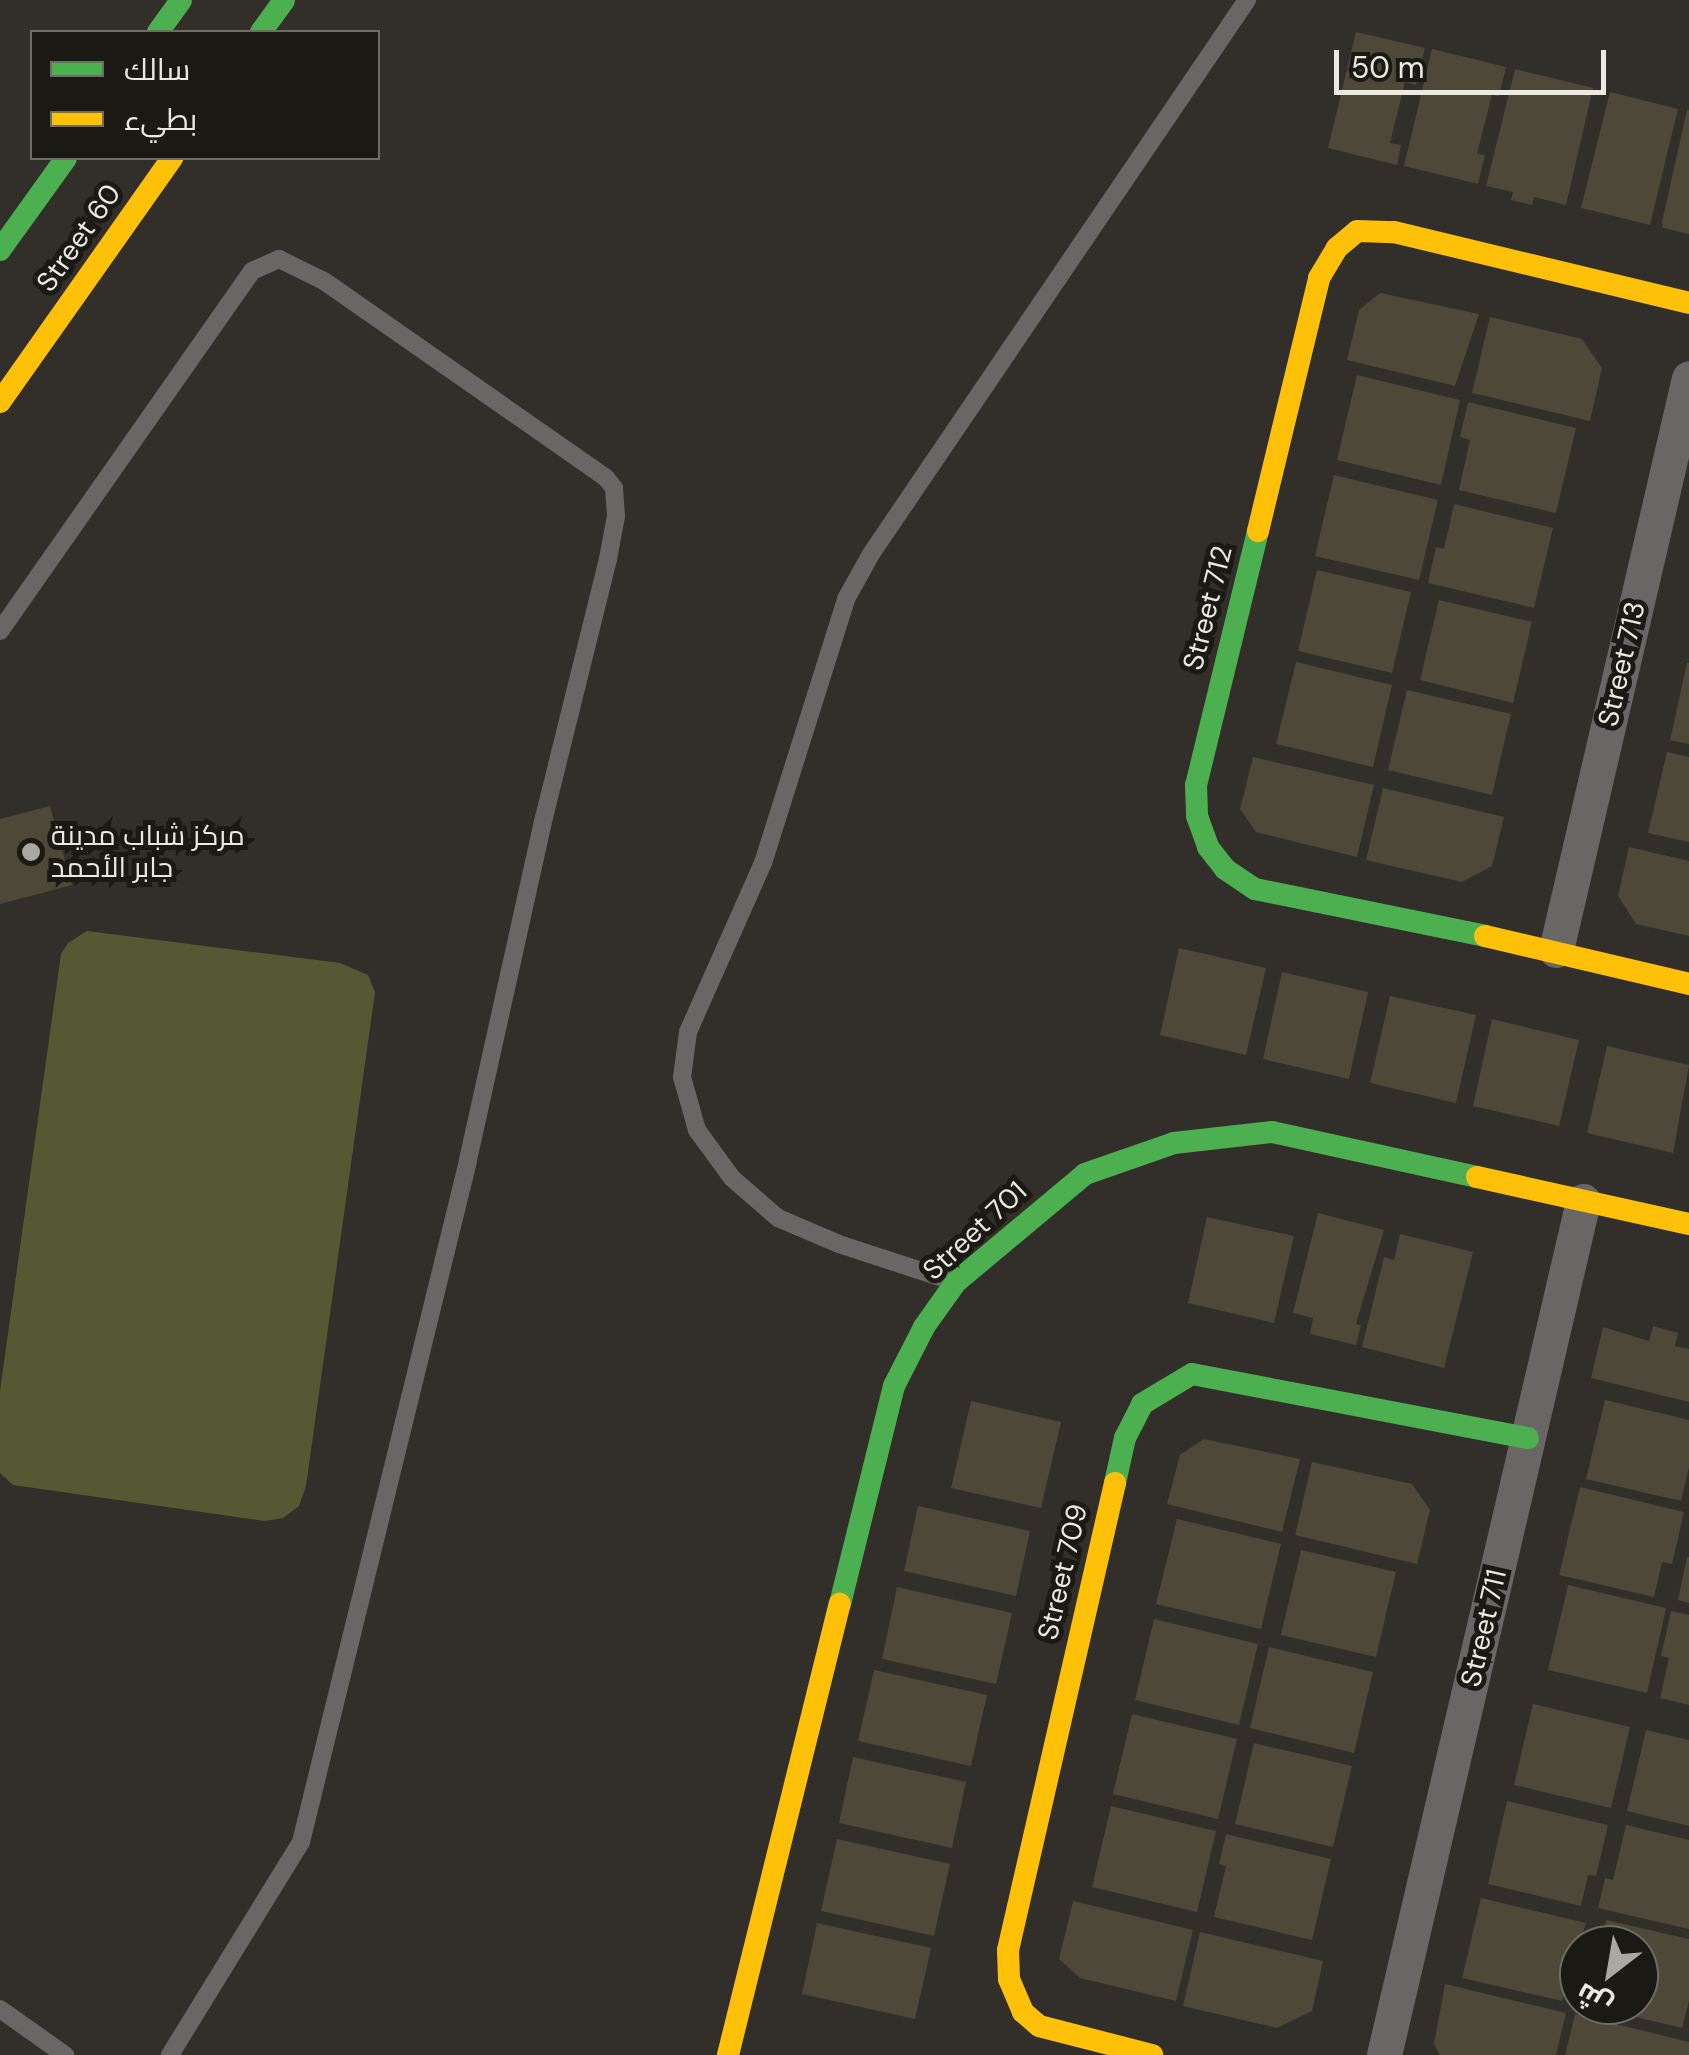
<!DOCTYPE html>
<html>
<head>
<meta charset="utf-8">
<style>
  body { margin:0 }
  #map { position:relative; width:1689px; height:2055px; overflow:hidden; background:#322f2a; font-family:"DM Sans",Cairo,sans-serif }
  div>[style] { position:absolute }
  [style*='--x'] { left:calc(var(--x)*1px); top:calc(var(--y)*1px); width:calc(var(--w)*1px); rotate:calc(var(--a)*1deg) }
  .green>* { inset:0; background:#545934 }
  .building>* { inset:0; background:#4e4838 }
  .lane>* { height:18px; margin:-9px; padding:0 9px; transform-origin:9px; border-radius:9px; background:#686765 }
  .street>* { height:35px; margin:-17.5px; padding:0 17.5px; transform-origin:17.5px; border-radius:17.5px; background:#686765 }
  .fast>* { height:22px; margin:-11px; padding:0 11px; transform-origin:11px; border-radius:11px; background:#4caf50 }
  .slow>* { height:22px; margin:-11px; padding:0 11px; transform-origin:11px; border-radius:11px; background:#ffc107 }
  .dots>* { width:28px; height:28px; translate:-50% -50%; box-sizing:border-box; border:5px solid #1b1914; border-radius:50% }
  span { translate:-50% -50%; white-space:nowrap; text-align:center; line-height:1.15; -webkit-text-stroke:10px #1b1914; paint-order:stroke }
  .street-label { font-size:28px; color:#ece9e2 }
  .poi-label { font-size:28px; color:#ece9e2 }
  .left { translate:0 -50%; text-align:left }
  .legend { position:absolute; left:30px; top:30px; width:350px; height:130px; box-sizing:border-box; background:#1b1914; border:2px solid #6f6c66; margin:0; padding:12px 18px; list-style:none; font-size:30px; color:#ece9e2 }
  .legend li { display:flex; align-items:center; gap:20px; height:50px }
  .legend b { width:50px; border:2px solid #6f6c66 }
  .north { position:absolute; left:1559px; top:1925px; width:100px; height:100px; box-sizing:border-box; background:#1b1914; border:2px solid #6f6c66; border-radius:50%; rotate:211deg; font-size:28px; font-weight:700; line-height:40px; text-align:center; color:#ece9e2 }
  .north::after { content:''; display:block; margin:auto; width:35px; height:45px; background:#aba8a2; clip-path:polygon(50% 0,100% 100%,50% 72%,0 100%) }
  .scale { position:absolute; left:1334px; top:50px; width:272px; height:45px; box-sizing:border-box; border:5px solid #ece9e2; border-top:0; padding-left:12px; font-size:30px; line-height:35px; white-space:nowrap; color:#ece9e2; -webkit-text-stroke:8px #1b1914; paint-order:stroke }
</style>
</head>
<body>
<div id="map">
  <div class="green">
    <i style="clip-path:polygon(87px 931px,340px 963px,368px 975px,375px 992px,306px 1486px,299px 1506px,283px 1518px,265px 1521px,13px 1485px,0 1473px,0 1391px,61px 954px,68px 943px)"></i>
  </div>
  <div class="building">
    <i style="clip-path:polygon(1356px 32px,1425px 48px,1416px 85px,1405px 82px,1390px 143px,1401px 145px,1397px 165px,1328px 148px)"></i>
    <i style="clip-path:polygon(1432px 49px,1506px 67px,1499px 96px,1492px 95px,1477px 154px,1485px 155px,1478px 184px,1404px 166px)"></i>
    <i style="clip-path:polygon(1515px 69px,1593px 88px,1566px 205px,1534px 197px,1532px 205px,1511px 200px,1513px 192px,1486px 186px)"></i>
    <i style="clip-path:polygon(1610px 92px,1678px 109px,1650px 225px,1581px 208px)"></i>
    <i style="clip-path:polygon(1687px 110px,1689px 110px,1689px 234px,1663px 228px,1662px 222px)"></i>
    <i style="clip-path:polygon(1380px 293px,1479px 314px,1455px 386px,1347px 360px,1359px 310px)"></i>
    <i style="clip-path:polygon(1490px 317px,1582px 339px,1602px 368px,1590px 421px,1472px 393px)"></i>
    <i style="clip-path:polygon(1357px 375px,1460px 400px,1441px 485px,1337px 460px)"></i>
    <i style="clip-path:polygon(1468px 402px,1576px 428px,1556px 513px,1459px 490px,1470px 440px,1460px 437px)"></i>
    <i style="clip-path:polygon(1334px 475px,1438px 500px,1419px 580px,1315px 556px)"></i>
    <i style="clip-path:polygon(1454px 504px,1553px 528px,1534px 608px,1428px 583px,1436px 547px,1444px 549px)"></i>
    <i style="clip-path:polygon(1317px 570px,1411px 592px,1392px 673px,1298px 651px)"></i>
    <i style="clip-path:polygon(1439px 600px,1532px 622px,1513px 703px,1420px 680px)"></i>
    <i style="clip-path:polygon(1296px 662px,1392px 685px,1373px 767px,1276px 744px)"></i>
    <i style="clip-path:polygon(1687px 663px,1689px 663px,1689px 744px,1670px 740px)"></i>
    <i style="clip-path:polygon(1407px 690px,1511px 714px,1492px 795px,1388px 770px)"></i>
    <i style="clip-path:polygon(1667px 752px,1689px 757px,1689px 842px,1648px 833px)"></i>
    <i style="clip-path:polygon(1253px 757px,1374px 785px,1357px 857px,1256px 832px,1240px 809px)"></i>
    <i style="clip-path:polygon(1383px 788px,1504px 817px,1492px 866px,1462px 882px,1366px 860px)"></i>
    <i style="clip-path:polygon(50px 806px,72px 885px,0 904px,0 819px)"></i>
    <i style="clip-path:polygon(1629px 847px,1689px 861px,1689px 936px,1636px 924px,1618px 896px)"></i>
    <i style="clip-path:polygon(1179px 948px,1266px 968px,1246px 1055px,1160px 1035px)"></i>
    <i style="clip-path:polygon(1282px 972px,1368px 992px,1349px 1079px,1263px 1059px)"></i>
    <i style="clip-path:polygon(1390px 996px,1476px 1015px,1456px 1103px,1370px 1083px)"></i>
    <i style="clip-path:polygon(1492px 1019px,1579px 1040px,1559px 1126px,1473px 1106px)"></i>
    <i style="clip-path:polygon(1607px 1046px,1689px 1065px,1673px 1153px,1587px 1133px)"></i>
    <i style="clip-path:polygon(1318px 1213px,1384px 1230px,1356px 1324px,1361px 1325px,1356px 1345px,1310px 1334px,1313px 1318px,1293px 1313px)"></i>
    <i style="clip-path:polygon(1207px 1217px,1294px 1236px,1274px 1323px,1188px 1303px)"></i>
    <i style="clip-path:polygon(1400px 1234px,1473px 1252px,1444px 1368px,1362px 1347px,1384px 1257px,1394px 1260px)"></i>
    <i style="clip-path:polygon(1653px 1326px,1678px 1333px,1675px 1346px,1689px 1349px,1689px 1402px,1591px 1378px,1603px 1327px,1649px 1341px)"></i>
    <i style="clip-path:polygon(1605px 1400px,1689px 1420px,1689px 1467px,1681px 1501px,1586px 1479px)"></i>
    <i style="clip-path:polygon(971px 1401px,1061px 1422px,1041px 1508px,951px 1488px)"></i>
    <i style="clip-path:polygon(1204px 1439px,1300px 1459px,1282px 1532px,1167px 1504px,1180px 1455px)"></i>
    <i style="clip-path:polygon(1312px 1462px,1412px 1484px,1430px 1510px,1417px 1564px,1295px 1535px)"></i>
    <i style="clip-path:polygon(1580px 1487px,1684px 1512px,1672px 1564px,1662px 1562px,1654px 1597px,1559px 1575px)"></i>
    <i style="clip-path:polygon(918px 1506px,1030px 1531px,1016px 1596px,904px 1571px)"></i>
    <i style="clip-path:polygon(1177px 1519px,1281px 1544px,1261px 1629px,1156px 1604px)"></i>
    <i style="clip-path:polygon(1301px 1550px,1396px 1572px,1376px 1657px,1281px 1635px)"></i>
    <i style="clip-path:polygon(1687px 1557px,1689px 1557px,1689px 1603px,1678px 1600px)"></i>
    <i style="clip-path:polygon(1568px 1585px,1666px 1608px,1647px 1693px,1548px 1670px)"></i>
    <i style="clip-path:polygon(897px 1587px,1012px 1613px,996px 1684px,882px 1659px)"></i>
    <i style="clip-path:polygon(1671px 1611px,1689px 1615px,1689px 1705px,1660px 1698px,1669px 1658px,1661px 1656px)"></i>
    <i style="clip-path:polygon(1154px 1619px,1258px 1644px,1239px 1725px,1135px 1700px)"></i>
    <i style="clip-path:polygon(1269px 1647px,1373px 1672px,1354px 1753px,1250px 1728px)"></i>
    <i style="clip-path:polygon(874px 1670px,987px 1695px,971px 1766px,858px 1741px)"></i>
    <i style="clip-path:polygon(1533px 1704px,1630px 1727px,1611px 1808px,1514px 1785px)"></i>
    <i style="clip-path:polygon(1132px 1714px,1237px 1739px,1218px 1819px,1113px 1794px)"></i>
    <i style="clip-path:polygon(1646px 1730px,1689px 1740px,1689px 1826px,1627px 1811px)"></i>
    <i style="clip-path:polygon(1254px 1743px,1352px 1766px,1333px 1847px,1235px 1824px)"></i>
    <i style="clip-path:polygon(853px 1757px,966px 1782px,952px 1848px,839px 1823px)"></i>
    <i style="clip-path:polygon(1507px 1801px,1608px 1825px,1596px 1876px,1588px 1875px,1581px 1906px,1488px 1884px)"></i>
    <i style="clip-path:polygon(1111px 1806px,1216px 1831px,1197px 1912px,1092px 1887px)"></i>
    <i style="clip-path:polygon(1626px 1825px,1689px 1840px,1689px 1929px,1598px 1908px,1605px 1878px,1613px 1880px)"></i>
    <i style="clip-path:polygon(1226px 1834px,1331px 1859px,1312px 1940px,1214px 1917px,1226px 1866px,1219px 1864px)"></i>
    <i style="clip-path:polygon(837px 1839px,950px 1864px,934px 1936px,821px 1911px)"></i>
    <i style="clip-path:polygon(1481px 1898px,1586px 1923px,1562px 2001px,1462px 1978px)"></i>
    <i style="clip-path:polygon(1073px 1901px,1193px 1930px,1176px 2001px,1080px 1978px,1059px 1959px)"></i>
    <i style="clip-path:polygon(1606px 1920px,1689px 1939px,1689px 2001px,1682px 2028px,1590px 2006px,1639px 2005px,1639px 1945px,1600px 1945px)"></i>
    <i style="clip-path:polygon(817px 1923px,931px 1948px,915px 2019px,802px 1994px)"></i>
    <i style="clip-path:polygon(1200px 1932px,1323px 1961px,1312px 2011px,1277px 2028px,1183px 2006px)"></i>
    <i style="clip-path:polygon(1445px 1984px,1566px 2013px,1556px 2055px,1440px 2055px,1434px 2044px)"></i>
    <i style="clip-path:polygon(1575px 2014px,1689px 2042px,1689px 2055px,1565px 2055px)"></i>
  </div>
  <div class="lane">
    <i style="--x:0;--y:631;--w:439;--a:-55"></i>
    <i style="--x:252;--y:271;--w:30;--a:-24"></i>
    <i style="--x:279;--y:259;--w:50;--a:26.1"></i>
    <i style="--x:324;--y:281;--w:344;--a:34.9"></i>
    <i style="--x:606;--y:478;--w:13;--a:51"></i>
    <i style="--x:614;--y:488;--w:28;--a:86"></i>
    <i style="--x:616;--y:516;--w:44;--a:100.5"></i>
    <i style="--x:608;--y:559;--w:266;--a:103.9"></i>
    <i style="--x:544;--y:817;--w:352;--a:102.5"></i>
    <i style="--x:468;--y:1161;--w:701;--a:103.78"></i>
    <i style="--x:301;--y:1842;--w:250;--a:121.6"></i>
    <i style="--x:952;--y:1281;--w:119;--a:-161.9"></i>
    <i style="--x:839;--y:1244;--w:66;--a:-156.9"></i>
    <i style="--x:778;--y:1218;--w:61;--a:-139"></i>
    <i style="--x:732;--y:1178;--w:59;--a:-126.1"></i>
    <i style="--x:697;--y:1130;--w:55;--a:-105.8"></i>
    <i style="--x:682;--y:1077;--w:45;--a:-82.4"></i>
    <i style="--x:688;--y:1032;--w:185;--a:-66.1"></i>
    <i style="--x:763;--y:863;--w:277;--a:-72.5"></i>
    <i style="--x:846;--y:599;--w:51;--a:-60.9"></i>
    <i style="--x:871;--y:554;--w:670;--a:-55.84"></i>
    <i style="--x:0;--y:2009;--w:80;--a:35.3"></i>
  </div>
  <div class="street">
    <i style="--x:1556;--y:950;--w:587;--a:-76.91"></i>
    <i style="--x:1384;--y:2055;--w:877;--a:-76.88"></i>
  </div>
  <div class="fast">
    <i style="--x:158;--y:32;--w:39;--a:-54"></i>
    <i style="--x:261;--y:32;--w:39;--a:-54"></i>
    <i style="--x:0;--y:250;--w:113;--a:-54.3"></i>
    <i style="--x:1258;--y:531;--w:261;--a:103.7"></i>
    <i style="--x:1196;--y:785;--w:31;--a:88"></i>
    <i style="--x:1197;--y:816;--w:33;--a:70"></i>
    <i style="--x:1208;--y:847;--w:28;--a:52"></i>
    <i style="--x:1225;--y:869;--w:36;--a:34"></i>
    <i style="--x:1255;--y:889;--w:235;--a:11.5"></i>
    <i style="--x:1115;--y:1483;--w:46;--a:-77.5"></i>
    <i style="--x:1125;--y:1438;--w:38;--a:-63"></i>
    <i style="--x:1142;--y:1404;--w:58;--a:-31"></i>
    <i style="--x:1192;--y:1374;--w:342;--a:10.8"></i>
    <i style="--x:840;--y:1604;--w:225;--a:-76.1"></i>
    <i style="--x:894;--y:1386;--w:66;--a:-63"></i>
    <i style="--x:924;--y:1327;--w:55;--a:-54.6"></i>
    <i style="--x:956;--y:1282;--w:168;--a:-39.9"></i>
    <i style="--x:1085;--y:1174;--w:94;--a:-19.2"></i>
    <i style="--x:1174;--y:1143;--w:99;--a:-6.4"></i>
    <i style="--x:1272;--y:1132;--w:210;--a:12.4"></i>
  </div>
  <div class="slow">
    <i style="--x:0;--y:402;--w:299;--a:-54.8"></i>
    <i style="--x:1258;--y:531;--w:260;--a:-76.4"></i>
    <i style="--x:1319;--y:278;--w:35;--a:-59"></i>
    <i style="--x:1337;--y:248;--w:26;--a:-40"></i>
    <i style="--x:1357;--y:231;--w:37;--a:2"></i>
    <i style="--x:1394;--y:232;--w:303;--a:13.5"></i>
    <i style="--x:1485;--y:936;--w:210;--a:13.2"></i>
    <i style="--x:1477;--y:1177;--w:217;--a:12.5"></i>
    <i style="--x:1115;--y:1483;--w:479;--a:102.9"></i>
    <i style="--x:1008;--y:1950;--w:29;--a:88"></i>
    <i style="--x:1009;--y:1979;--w:36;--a:67"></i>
    <i style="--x:1023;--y:2012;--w:21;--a:41"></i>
    <i style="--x:1039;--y:2026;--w:117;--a:14.4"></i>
    <i style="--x:728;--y:2055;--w:465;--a:-76.1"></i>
  </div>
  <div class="dots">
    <i style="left:31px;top:852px;background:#aba8a2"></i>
  </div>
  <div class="street-label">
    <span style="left:79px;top:238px;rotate:-55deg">Street 60</span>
    <span style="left:1208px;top:608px;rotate:-76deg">Street 712</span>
    <span style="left:1622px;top:664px;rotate:-77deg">Street 713</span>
    <span style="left:975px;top:1231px;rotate:-43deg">Street 701</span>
    <span style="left:1063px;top:1572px;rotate:-77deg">Street 709</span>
    <span style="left:1484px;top:1628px;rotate:-77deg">Street 711</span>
  </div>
  <div class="poi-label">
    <span class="left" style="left:51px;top:852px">مركز شباب مدينة<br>جابر الأحمد</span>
  </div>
  <ul class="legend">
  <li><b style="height:12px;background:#4caf50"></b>سالك</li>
  <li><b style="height:12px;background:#ffc107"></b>بطيء</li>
  </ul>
  <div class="north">ش</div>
  <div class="scale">50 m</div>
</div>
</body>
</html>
